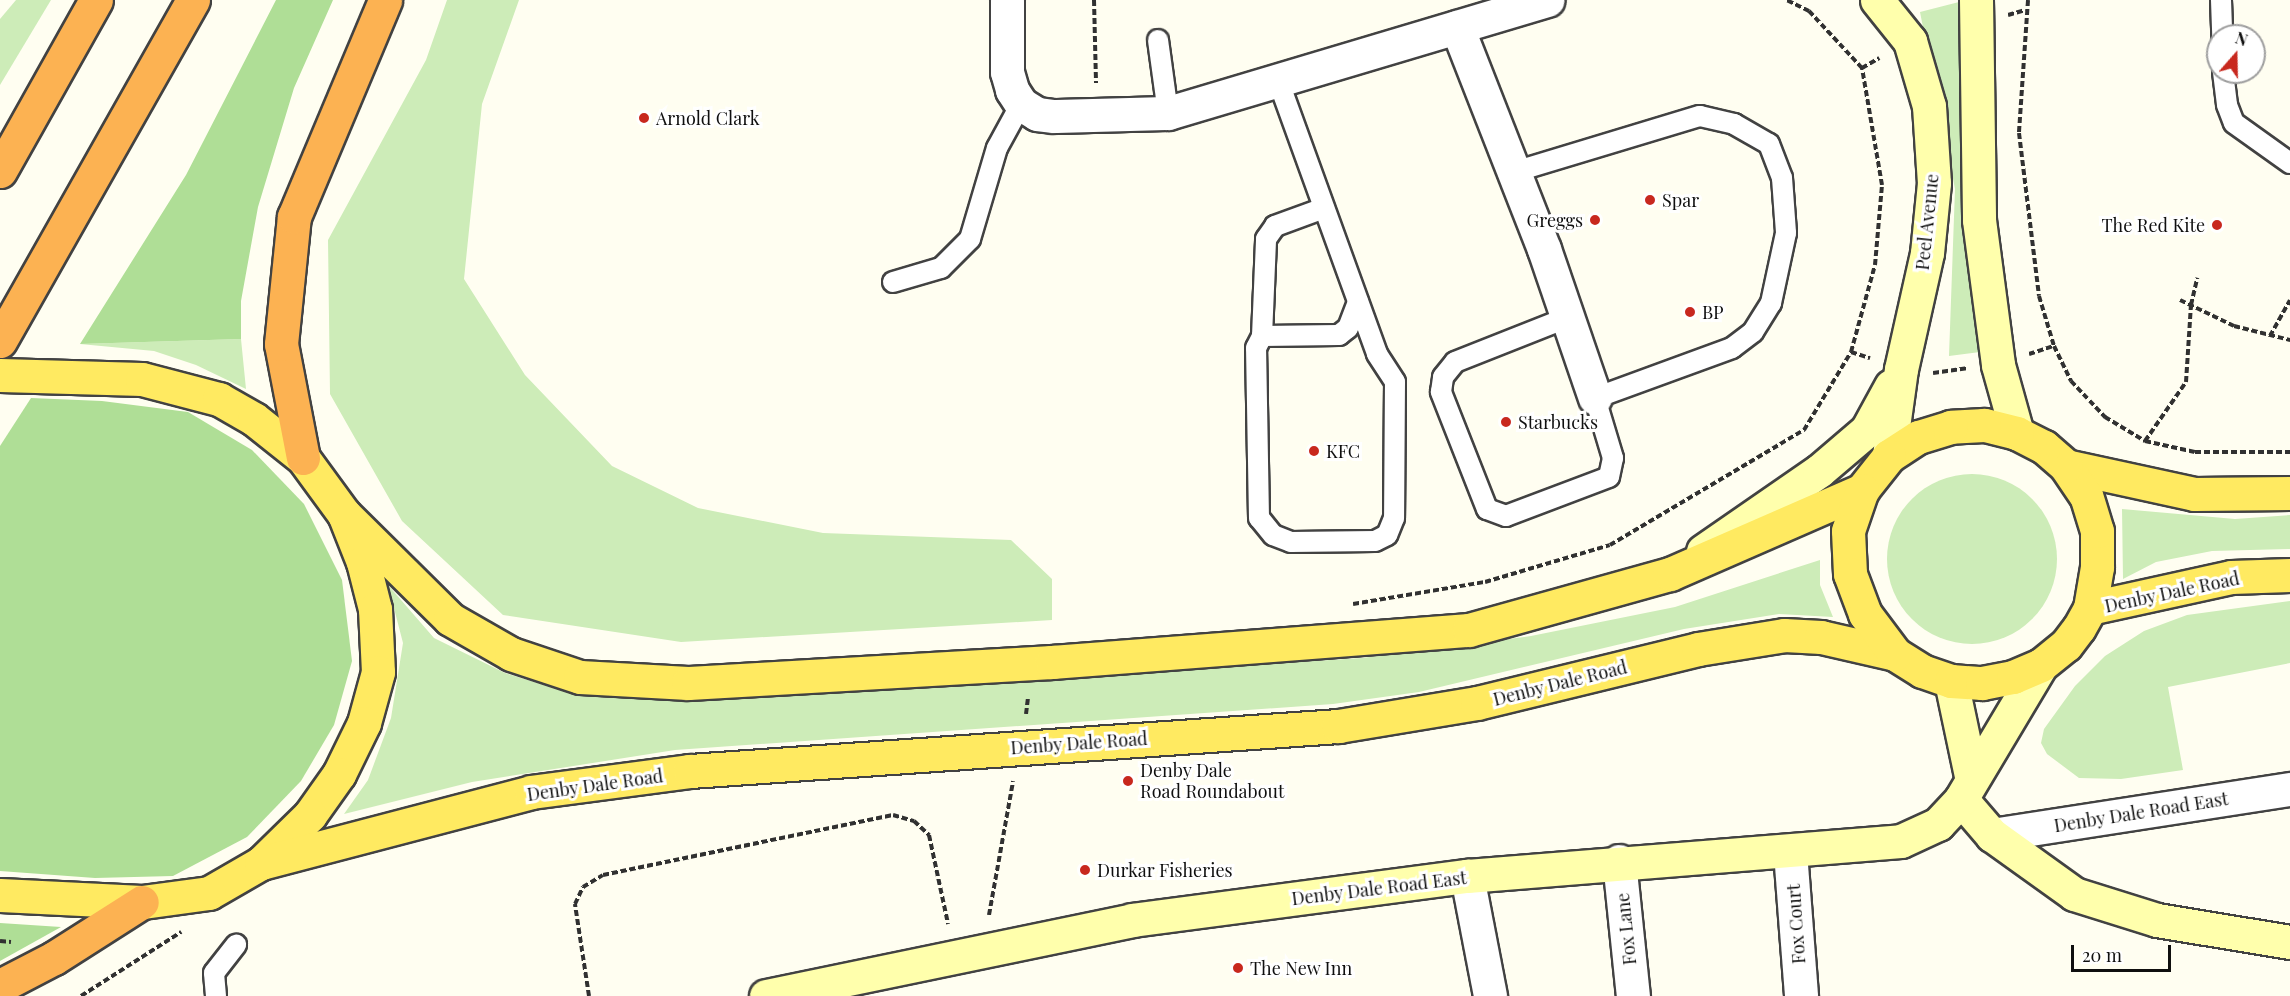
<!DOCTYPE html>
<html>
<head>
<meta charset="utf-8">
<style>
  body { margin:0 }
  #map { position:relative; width:2290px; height:996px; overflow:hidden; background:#fffef1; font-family:"Playfair Display",serif }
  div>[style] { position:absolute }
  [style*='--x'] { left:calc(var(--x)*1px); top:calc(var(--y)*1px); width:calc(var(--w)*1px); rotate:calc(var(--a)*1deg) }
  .green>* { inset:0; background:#cdecb8 }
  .round { border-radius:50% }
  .forest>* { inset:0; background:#afde96 }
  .path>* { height:4px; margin-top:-2px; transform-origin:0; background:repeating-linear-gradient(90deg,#313131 0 6px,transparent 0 9px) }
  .roads { filter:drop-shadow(2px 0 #424242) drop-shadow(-2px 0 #424242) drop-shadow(0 2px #424242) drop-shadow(0 -2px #424242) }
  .lane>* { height:20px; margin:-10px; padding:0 10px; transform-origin:10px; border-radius:10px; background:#fff }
  .street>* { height:33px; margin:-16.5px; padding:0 16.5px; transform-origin:16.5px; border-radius:16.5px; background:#fff }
  .secondary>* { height:33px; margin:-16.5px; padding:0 16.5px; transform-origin:16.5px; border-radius:16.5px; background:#ffffac }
  .primary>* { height:33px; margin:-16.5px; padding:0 16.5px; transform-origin:16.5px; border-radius:16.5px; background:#ffea61 }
  .highway>* { height:33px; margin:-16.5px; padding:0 16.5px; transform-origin:16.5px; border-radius:16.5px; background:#fcb252 }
  .dots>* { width:16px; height:16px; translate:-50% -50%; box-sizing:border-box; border:3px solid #fff; border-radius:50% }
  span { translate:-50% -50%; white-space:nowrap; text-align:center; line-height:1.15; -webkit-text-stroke:6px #fff; paint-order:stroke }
  .poi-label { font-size:18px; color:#0f0f0f }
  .left { translate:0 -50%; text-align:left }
  .right { translate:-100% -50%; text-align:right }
  .street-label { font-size:18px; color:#0f0f0f }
  .north { position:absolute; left:2206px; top:24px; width:60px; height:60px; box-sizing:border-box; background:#fff; border:2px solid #9f9f9f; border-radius:50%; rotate:20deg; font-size:16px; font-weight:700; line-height:24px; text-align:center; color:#0f0f0f }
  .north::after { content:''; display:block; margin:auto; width:21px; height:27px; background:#c8281e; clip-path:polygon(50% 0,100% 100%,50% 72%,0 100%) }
  .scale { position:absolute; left:2071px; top:945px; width:100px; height:27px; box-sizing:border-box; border:3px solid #0f0f0f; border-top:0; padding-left:8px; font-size:18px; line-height:21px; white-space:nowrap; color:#0f0f0f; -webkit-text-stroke:4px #fff; paint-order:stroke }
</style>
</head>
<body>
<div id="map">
  <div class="green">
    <i style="clip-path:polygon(16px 0,51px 0,0 85px,0 19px)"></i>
    <i style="clip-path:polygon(447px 0,519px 0,482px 104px,464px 279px,525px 375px,612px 466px,698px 508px,823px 533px,1011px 540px,1052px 579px,1052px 620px,681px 642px,503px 615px,402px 521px,330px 394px,328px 240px,426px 60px)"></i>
    <i style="clip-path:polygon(1959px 2px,1964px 204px,1980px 352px,1949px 356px,1955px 189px,1920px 12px)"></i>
    <i style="clip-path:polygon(241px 339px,246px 389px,196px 365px,154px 351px,80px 344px)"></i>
    <i class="round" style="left:1887px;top:474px;width:170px;height:170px"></i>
    <i style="clip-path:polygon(2122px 509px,2235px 519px,2290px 515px,2290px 549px,2212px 551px,2156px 562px,2123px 579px)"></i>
    <i style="clip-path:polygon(1820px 560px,1820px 585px,1833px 617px,1779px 614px,1684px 629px,1419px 692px,1333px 704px,675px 750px,472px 782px,344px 814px,368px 780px,391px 718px,403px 643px,388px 585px,434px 638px,505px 673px,580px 696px,687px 701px,1362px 658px,1531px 636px,1675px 607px)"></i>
    <i style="clip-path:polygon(2290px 601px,2290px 663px,2168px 687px,2183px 770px,2121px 779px,2079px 778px,2047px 754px,2041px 743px,2044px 729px,2075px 686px,2105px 656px,2144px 631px,2187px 615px)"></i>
  </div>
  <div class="forest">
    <i style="clip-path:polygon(276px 0,333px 0,294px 88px,258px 207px,241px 301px,241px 339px,80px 344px,186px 175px)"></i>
    <i style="clip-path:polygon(31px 398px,102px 401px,188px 412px,252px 450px,304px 504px,342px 580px,352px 661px,334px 725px,301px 781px,247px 837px,173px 876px,95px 878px,0 871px,0 446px)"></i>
    <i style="clip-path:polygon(0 923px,61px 927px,0 961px)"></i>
  </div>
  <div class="path">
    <i style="--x:1094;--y:0;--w:83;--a:88.6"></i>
    <i style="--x:2028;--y:0;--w:133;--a:93.9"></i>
    <i style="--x:2019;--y:133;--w:164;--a:83"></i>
    <i style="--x:2039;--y:296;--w:52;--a:73.3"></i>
    <i style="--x:2054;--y:346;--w:39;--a:64"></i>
    <i style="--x:2071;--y:381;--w:50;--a:46.6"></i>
    <i style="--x:2105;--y:417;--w:47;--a:31"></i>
    <i style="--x:2145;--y:441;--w:51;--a:12.4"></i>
    <i style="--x:2195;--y:452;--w:95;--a:0"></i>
    <i style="--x:2008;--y:15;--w:18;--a:-16"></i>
    <i style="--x:1862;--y:68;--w:20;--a:-30"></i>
    <i style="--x:2180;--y:300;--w:60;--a:25.7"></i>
    <i style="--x:2234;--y:326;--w:58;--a:14"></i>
    <i style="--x:2270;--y:336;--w:41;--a:-60.9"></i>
    <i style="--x:1851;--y:352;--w:20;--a:18"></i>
    <i style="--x:2029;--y:354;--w:26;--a:-18"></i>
    <i style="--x:1933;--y:373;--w:34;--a:-8"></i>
    <i style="--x:2145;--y:441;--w:72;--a:-55.2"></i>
    <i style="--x:2186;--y:382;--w:77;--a:-86.3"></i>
    <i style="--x:2191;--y:305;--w:28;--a:-77"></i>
    <i style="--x:1353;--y:604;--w:134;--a:-9.5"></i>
    <i style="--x:1485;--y:582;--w:130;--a:-16.5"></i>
    <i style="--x:1610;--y:545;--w:226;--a:-30.7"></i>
    <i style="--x:1804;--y:430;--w:91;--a:-58.9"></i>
    <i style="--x:1851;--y:352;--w:90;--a:-74.6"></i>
    <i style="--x:1875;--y:265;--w:80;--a:-85"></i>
    <i style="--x:1882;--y:185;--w:119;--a:-99.7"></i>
    <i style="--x:1862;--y:68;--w:78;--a:-132.9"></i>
    <i style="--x:1809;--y:11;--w:25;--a:-154"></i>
    <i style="--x:1026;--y:714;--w:17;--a:-83"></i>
    <i style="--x:989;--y:915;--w:136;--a:-79.8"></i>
    <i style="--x:0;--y:941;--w:11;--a:5"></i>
    <i style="--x:81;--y:996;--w:119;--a:-32.6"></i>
    <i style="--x:589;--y:996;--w:93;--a:-98.7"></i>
    <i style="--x:575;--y:904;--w:19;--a:-65"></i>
    <i style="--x:583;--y:887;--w:23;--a:-31"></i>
    <i style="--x:603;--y:875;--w:296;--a:-11.7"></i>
    <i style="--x:893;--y:815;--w:22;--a:16"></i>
    <i style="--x:914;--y:821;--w:21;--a:43"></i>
    <i style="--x:929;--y:835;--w:91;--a:77.9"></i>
  </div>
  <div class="roads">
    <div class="lane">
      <i style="--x:2221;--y:0;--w:36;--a:88"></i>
      <i style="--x:1158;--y:40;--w:74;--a:82.2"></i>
      <i style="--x:2223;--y:72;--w:33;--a:83"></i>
      <i style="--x:2227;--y:105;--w:19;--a:69"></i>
      <i style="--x:2234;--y:123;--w:69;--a:35.5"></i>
      <i style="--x:1278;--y:80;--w:291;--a:70.1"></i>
      <i style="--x:1377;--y:354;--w:33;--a:57"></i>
      <i style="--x:1395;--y:382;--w:136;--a:90.4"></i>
      <i style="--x:1394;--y:518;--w:18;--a:112"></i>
      <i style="--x:1387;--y:535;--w:13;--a:153"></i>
      <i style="--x:1375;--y:541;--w:84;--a:179.3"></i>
      <i style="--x:1291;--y:542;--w:19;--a:-159"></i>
      <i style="--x:1273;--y:535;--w:22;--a:-129"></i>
      <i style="--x:1259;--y:518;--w:170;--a:-91"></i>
      <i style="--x:1256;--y:348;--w:13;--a:-63"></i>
      <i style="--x:1262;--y:336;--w:97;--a:-87.6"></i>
      <i style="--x:1266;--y:239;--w:16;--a:-55"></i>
      <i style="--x:1275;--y:226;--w:52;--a:-20.2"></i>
      <i style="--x:1514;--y:172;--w:194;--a:-16.8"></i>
      <i style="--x:1700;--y:116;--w:35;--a:13"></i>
      <i style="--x:1734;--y:124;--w:40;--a:29.7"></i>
      <i style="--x:1769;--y:144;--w:36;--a:69"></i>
      <i style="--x:1782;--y:178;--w:55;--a:85.8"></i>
      <i style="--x:1786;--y:233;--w:72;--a:102.1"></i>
      <i style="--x:1771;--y:303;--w:34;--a:122"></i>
      <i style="--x:1753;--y:332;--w:26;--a:143"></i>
      <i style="--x:1732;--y:348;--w:146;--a:159.9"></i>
      <i style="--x:1595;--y:398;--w:63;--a:73.3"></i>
      <i style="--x:1613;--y:458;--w:19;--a:102"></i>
      <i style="--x:1609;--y:477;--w:110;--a:159.3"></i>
      <i style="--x:1506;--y:516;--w:20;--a:-160"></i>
      <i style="--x:1487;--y:509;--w:126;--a:-111.5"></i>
      <i style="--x:1441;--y:392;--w:15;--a:-82"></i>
      <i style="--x:1443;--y:377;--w:19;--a:-51"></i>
      <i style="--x:1455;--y:362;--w:119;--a:-21.6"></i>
      <i style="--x:893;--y:282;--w:50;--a:-16.3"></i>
      <i style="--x:941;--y:268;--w:41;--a:-45"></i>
      <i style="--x:970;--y:239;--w:95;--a:-73.5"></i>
      <i style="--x:997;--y:148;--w:50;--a:-61.4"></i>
      <i style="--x:1262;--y:336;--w:77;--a:-0.7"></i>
      <i style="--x:1339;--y:335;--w:11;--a:-38"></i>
      <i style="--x:1348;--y:328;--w:28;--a:-69"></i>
      <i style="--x:216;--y:996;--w:23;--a:-95"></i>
      <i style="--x:214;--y:973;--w:36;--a:-52"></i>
    </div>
    <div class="street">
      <i style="--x:1007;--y:0;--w:72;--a:90"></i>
      <i style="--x:1007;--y:72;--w:19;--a:74"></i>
      <i style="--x:1012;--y:90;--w:17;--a:57"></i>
      <i style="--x:1021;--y:104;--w:19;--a:32"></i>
      <i style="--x:1037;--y:114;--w:17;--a:7"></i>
      <i style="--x:1054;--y:116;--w:114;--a:-1.5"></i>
      <i style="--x:1168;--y:113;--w:396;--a:-16.6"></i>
      <i style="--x:1457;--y:27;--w:238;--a:68.6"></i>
      <i style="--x:1544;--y:249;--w:157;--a:71.1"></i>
      <i style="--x:1992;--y:835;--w:302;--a:-8.8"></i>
      <i style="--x:1790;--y:852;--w:144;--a:85.6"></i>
      <i style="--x:1619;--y:861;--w:136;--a:84.1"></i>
      <i style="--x:1467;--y:876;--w:122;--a:79.1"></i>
    </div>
    <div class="secondary">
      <i style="--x:1877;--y:0;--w:53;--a:51.2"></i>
      <i style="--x:1910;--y:41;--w:68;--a:73.7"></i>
      <i style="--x:1929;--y:106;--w:77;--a:86.3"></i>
      <i style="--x:1934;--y:183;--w:70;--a:95.7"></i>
      <i style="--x:1927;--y:253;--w:119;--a:102.6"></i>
      <i style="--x:1901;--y:369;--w:88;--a:97.9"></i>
      <i style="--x:1976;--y:0;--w:220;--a:89.2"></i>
      <i style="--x:1979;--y:220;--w:146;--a:82.5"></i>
      <i style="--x:1998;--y:365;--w:71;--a:74.4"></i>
      <i style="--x:1703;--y:551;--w:141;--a:-34.6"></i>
      <i style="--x:1819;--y:471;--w:63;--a:-40.5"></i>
      <i style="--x:1867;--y:430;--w:50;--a:-61.4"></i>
      <i style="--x:1951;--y:681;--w:97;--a:78.1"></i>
      <i style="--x:1961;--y:799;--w:48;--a:49.3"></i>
      <i style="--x:1992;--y:835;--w:101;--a:35.7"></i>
      <i style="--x:2074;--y:894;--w:87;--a:17.4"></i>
      <i style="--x:2157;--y:920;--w:135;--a:9.4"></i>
      <i style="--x:766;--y:996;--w:374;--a:-11.7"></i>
      <i style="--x:1132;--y:920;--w:338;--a:-7.5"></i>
      <i style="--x:1467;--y:876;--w:435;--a:-4.6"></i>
      <i style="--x:1901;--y:841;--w:41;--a:-24.7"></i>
      <i style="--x:1938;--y:824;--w:34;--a:-47"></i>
      <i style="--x:1961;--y:799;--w:156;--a:-59.2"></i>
    </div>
    <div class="primary">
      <i style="--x:0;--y:375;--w:142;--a:1.6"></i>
      <i style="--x:142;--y:379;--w:80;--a:14.6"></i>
      <i style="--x:219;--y:399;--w:40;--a:29.7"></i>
      <i style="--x:254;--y:419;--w:63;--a:38.5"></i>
      <i style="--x:303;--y:458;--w:69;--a:53.8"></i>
      <i style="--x:344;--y:514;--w:52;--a:68.4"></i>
      <i style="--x:363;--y:562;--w:49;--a:75.7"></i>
      <i style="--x:375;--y:609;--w:63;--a:87.3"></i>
      <i style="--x:378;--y:672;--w:53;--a:105.4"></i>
      <i style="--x:364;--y:723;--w:57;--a:116.1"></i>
      <i style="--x:339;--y:774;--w:50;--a:125.3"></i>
      <i style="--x:310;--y:815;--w:69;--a:135.6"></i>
      <i style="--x:261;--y:863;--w:60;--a:150"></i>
      <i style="--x:209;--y:893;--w:68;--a:172.3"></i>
      <i style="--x:142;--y:902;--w:142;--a:-177.2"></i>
      <i style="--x:2066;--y:466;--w:131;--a:12.3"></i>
      <i style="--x:2194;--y:494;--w:96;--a:-0.6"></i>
      <i style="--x:344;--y:514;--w:149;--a:44.7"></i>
      <i style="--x:450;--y:619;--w:70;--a:29.8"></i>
      <i style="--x:511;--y:654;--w:73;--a:18.4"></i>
      <i style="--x:580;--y:677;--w:108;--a:3.2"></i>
      <i style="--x:688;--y:683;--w:365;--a:-3.3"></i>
      <i style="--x:1052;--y:662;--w:418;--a:-4.4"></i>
      <i style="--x:1469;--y:630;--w:209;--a:-15.6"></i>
      <i style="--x:1670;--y:574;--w:210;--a:-23.6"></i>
      <i style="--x:2090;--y:608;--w:144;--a:-12.4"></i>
      <i style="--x:2231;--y:577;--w:59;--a:-1.9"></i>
      <i style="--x:261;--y:863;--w:279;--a:-14.7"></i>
      <i style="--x:531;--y:792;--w:160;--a:-7.5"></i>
      <i style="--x:690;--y:771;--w:650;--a:-3.97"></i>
      <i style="--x:1338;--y:726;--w:141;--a:-9.4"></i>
      <i style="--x:1477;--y:703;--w:228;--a:-13.7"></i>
      <i style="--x:1698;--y:649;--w:87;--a:-9.2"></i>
      <i style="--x:1784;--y:635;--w:37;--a:3"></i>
      <i style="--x:1821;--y:637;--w:76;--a:12.9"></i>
      <i style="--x:1895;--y:654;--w:32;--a:32"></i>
      <i style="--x:1922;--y:671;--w:31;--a:19"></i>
      <i style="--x:1951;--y:681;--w:31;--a:4"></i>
      <i style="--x:1982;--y:683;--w:32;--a:-11"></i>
      <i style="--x:2013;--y:677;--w:30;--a:-23"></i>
      <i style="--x:2041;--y:665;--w:32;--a:-39"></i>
      <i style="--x:2066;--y:645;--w:21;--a:-53"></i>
      <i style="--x:2079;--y:628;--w:23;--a:-61"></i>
      <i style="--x:2090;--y:608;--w:42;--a:-80.3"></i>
      <i style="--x:2097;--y:567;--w:36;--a:-90"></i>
      <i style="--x:2097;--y:531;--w:37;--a:-107"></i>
      <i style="--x:2086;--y:496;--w:36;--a:-124"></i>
      <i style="--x:2066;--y:466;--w:29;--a:-139"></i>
      <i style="--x:2044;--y:447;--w:30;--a:-153"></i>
      <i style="--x:2017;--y:433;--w:34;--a:-166"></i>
      <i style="--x:1984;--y:425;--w:33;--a:177"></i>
      <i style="--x:1951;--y:427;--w:34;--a:163"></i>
      <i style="--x:1918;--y:437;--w:35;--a:147"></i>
      <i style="--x:1889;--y:456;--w:43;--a:128.5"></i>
      <i style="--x:1862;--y:490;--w:43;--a:108.9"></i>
      <i style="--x:1848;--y:531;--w:43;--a:87.3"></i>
      <i style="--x:1850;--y:574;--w:43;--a:69.4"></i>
      <i style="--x:1865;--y:614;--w:50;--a:53.1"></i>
    </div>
    <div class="highway">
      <i style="--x:0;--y:171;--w:196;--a:-60.7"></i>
      <i style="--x:0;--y:341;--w:392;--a:-60.5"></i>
      <i style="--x:303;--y:458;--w:116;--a:-100.9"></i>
      <i style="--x:281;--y:344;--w:128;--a:-84.2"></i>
      <i style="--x:294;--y:217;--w:235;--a:-67.2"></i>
      <i style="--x:0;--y:986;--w:61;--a:-27.4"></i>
      <i style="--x:54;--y:958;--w:104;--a:-32.5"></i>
    </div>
  </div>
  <div class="dots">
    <i style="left:644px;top:118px;background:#c8281e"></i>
    <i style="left:1650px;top:200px;background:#c8281e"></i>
    <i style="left:1595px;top:220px;background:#c8281e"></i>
    <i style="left:2217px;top:225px;background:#c8281e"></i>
    <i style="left:1690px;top:312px;background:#c8281e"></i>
    <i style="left:1506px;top:422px;background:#c8281e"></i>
    <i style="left:1314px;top:451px;background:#c8281e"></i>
    <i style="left:1128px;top:781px;background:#c8281e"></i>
    <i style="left:1085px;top:870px;background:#c8281e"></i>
    <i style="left:1238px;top:968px;background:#c8281e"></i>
  </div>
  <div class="poi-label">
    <span class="left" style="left:656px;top:118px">Arnold Clark</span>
    <span class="left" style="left:1662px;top:200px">Spar</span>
    <span class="right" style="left:1583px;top:220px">Greggs</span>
    <span class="right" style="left:2205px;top:225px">The Red Kite</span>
    <span class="left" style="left:1702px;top:312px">BP</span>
    <span class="left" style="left:1518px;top:422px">Starbucks</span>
    <span class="left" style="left:1326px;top:451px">KFC</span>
    <span class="left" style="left:1140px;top:781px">Denby Dale<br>Road Roundabout</span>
    <span class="left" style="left:1097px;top:870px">Durkar Fisheries</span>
    <span class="left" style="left:1250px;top:968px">The New Inn</span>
  </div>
  <div class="street-label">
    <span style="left:1927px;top:222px;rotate:-84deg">Peel Avenue</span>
    <span style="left:2172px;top:592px;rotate:-12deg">Denby Dale Road</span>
    <span style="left:1560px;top:683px;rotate:-14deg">Denby Dale Road</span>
    <span style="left:1079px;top:743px;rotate:-4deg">Denby Dale Road</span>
    <span style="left:595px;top:785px;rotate:-8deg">Denby Dale Road</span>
    <span style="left:2141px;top:812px;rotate:-9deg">Denby Dale Road East</span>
    <span style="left:1379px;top:888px;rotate:-7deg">Denby Dale Road East</span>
    <span style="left:1796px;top:924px;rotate:-94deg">Fox Court</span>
    <span style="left:1626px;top:929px;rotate:-96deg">Fox Lane</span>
  </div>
  <div class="north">N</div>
  <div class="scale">20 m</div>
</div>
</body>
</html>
